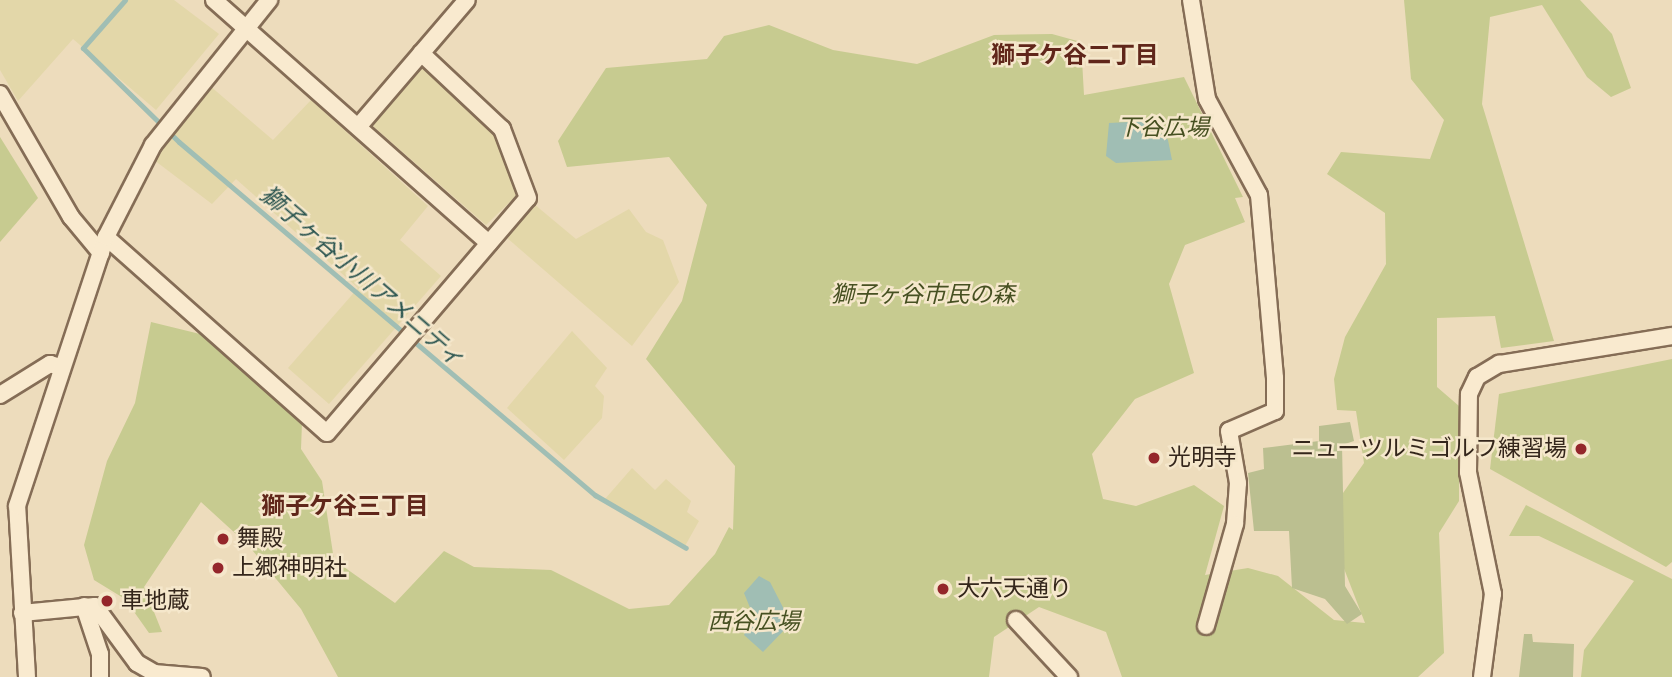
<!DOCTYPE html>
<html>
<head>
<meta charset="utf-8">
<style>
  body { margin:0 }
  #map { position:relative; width:1672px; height:677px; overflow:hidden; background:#eddcbc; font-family:"Times New Roman","Noto Sans JP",serif }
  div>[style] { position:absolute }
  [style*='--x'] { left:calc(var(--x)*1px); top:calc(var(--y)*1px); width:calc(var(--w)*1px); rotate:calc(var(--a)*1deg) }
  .farmland>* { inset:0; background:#e3d7a9 }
  .green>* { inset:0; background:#c7cb90 }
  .cemetery>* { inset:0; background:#bbbf90 }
  .water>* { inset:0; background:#a0beb4 }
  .stream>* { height:5px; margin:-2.5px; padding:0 2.5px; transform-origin:2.5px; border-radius:2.5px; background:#a0beb4 }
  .roads { filter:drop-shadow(2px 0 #856d56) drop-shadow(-2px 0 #856d56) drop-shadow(0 2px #856d56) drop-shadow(0 -2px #856d56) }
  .minor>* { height:16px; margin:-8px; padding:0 8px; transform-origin:8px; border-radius:8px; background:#f9eacf }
  .dots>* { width:19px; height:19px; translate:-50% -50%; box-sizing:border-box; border:4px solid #f5e7cb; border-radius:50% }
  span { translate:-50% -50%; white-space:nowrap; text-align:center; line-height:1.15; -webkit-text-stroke:5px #f5e7cb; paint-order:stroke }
  .park-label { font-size:23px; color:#465021; font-style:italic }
  .poi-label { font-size:23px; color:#34261b }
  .right { translate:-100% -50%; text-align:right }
  .left { translate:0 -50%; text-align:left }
  .neighbourhood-label { font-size:24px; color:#60261a; font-weight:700 }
  .water-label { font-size:24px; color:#2a544f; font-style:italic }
</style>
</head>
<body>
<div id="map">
  <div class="farmland">
    <i style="clip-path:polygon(0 0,174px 0,219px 34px,156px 110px,73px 39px,18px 101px,0 70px)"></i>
    <i style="clip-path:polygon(422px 62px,498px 134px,520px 192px,486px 225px,374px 127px,373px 119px)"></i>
    <i style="clip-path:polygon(209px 85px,273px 140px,311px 100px,428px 206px,400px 240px,441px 276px,329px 404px,288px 368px,358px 288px,236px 179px,212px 204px,154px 160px,172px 127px)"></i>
    <i style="clip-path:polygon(534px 204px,576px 239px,629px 209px,646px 232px,663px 240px,679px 282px,632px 346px,507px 238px)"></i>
    <i style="clip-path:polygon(572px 331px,607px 368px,595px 386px,604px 396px,602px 418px,564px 460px,507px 408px)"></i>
    <i style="clip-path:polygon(632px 468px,655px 490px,666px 479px,691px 501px,687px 512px,699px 521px,685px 546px,605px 499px)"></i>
  </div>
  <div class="green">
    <i style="clip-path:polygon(1404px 0,1580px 0,1612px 34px,1631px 88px,1611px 97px,1587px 77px,1542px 5px,1490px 17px,1482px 104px,1554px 341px,1501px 348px,1495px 316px,1437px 318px,1437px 387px,1459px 406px,1459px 501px,1439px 533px,1444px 653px,1418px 677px,1122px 677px,1106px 632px,1039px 607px,994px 637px,989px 677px,338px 677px,301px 609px,248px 545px,201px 502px,144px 587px,162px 632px,149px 633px,125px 599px,94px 580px,84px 545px,107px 461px,135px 403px,151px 322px,200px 334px,302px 423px,301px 449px,322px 481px,334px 560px,395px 603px,444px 551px,474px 567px,551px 570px,629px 609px,669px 605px,715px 554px,729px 527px,733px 530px,735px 466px,646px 359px,682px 301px,707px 205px,669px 157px,567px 167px,558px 141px,606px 68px,707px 59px,724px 36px,769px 25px,833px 50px,917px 64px,994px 35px,1052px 34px,1081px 42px,1084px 95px,1184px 77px,1243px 197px,1235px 198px,1245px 222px,1185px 245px,1169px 284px,1194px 373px,1135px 399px,1092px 454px,1103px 499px,1136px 506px,1194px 485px,1224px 506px,1205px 575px,1248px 568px,1278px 576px,1334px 620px,1365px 623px,1333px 540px,1336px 503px,1364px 463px,1356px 411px,1337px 410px,1334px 379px,1345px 337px,1386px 264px,1385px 213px,1327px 174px,1341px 152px,1430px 159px,1444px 120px,1411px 79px)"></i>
    <i style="clip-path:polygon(0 137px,38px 198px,0 242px)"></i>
    <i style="clip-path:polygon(1672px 359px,1672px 562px,1666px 567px,1490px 469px,1499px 394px)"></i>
    <i style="clip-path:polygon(1526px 505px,1672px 579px,1672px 677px,1581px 677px,1584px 650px,1634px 581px,1539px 536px,1509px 536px)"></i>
  </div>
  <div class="cemetery">
    <i style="clip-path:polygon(1350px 422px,1354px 441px,1342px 445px,1345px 586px,1362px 614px,1347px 624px,1325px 599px,1292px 588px,1289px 531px,1254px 531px,1248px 473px,1264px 469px,1263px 448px,1319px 441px,1319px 426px)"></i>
    <i style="clip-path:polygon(1524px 634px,1532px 634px,1533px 642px,1574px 644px,1573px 677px,1519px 677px)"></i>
  </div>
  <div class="water">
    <i style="clip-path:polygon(1148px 121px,1168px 140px,1172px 160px,1116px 163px,1106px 156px,1109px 123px)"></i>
    <i style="clip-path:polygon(759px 576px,770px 582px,791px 623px,763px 652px,744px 635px,753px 615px,744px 593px)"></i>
  </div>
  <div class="stream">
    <i style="--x:125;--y:0;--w:64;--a:131.2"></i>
    <i style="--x:83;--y:48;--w:134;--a:44.4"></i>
    <i style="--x:179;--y:142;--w:546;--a:40.32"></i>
    <i style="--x:595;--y:495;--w:105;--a:30.2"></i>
  </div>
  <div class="roads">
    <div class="minor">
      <i style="--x:214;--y:0;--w:367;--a:41.5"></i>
      <i style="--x:1191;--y:0;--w:100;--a:80.8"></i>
      <i style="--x:1207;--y:99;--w:109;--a:61.6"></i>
      <i style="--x:1259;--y:195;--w:184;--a:85"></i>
      <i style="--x:1275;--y:378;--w:33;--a:90"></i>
      <i style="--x:1275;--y:411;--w:50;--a:156.5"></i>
      <i style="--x:1229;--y:431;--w:53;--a:80.2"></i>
      <i style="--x:1238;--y:483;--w:41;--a:94.2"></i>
      <i style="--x:1235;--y:524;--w:106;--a:105.9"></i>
      <i style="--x:0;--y:94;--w:142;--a:60"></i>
      <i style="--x:71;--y:217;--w:47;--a:50.2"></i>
      <i style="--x:358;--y:127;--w:167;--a:-49.4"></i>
      <i style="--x:106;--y:237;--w:295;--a:41.6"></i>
      <i style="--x:327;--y:433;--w:309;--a:-49.5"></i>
      <i style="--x:528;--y:198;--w:74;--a:-110.6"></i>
      <i style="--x:502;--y:129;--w:111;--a:-136.8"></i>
      <i style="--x:0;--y:395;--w:59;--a:-31.8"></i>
      <i style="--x:50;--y:364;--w:10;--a:17"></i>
      <i style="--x:84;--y:606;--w:51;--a:71.6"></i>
      <i style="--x:100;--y:654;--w:23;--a:90"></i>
      <i style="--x:22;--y:613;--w:73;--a:-5.5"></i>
      <i style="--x:95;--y:606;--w:71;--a:53.6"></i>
      <i style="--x:137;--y:663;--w:20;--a:30"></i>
      <i style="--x:154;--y:673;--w:48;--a:4.8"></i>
      <i style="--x:1016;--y:620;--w:78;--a:47.1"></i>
      <i style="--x:27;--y:677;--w:171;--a:-93.3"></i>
      <i style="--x:17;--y:506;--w:283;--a:-71.7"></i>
      <i style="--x:106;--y:237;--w:103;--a:-62.9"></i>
      <i style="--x:153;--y:145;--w:186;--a:-51.3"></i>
      <i style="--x:1482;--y:677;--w:84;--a:-82.5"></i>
      <i style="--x:1493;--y:594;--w:125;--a:-101.6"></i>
      <i style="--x:1468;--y:472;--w:78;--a:-89.3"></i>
      <i style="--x:1469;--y:394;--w:19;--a:-65"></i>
      <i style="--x:1477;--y:377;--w:26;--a:-31"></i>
      <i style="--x:1499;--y:364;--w:175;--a:-9.2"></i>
    </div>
  </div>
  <div class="dots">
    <i style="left:1581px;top:449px;background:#94262b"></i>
    <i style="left:1154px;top:458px;background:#94262b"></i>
    <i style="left:223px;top:539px;background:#94262b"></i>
    <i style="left:218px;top:568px;background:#94262b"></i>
    <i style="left:943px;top:589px;background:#94262b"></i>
    <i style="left:107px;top:601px;background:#94262b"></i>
  </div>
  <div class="park-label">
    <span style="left:1163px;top:128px">下谷広場</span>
    <span style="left:923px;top:295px">獅子ヶ谷市民の森</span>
    <span style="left:754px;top:622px">西谷広場</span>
  </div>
  <div class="poi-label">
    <span class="right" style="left:1567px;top:449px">ニューツルミゴルフ練習場</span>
    <span class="left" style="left:1168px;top:458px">光明寺</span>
    <span class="left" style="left:237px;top:539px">舞殿</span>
    <span class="left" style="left:232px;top:568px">上郷神明社</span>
    <span class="left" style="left:957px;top:589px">大六天通り</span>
    <span class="left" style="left:121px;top:601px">車地蔵</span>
  </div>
  <div class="neighbourhood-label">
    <span style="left:1075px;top:56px">獅子ケ谷二丁目</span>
    <span style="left:345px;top:507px">獅子ケ谷三丁目</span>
  </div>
  <div class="water-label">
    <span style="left:362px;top:277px;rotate:41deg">獅子ヶ谷小川アメニティ</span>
  </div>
</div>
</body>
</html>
